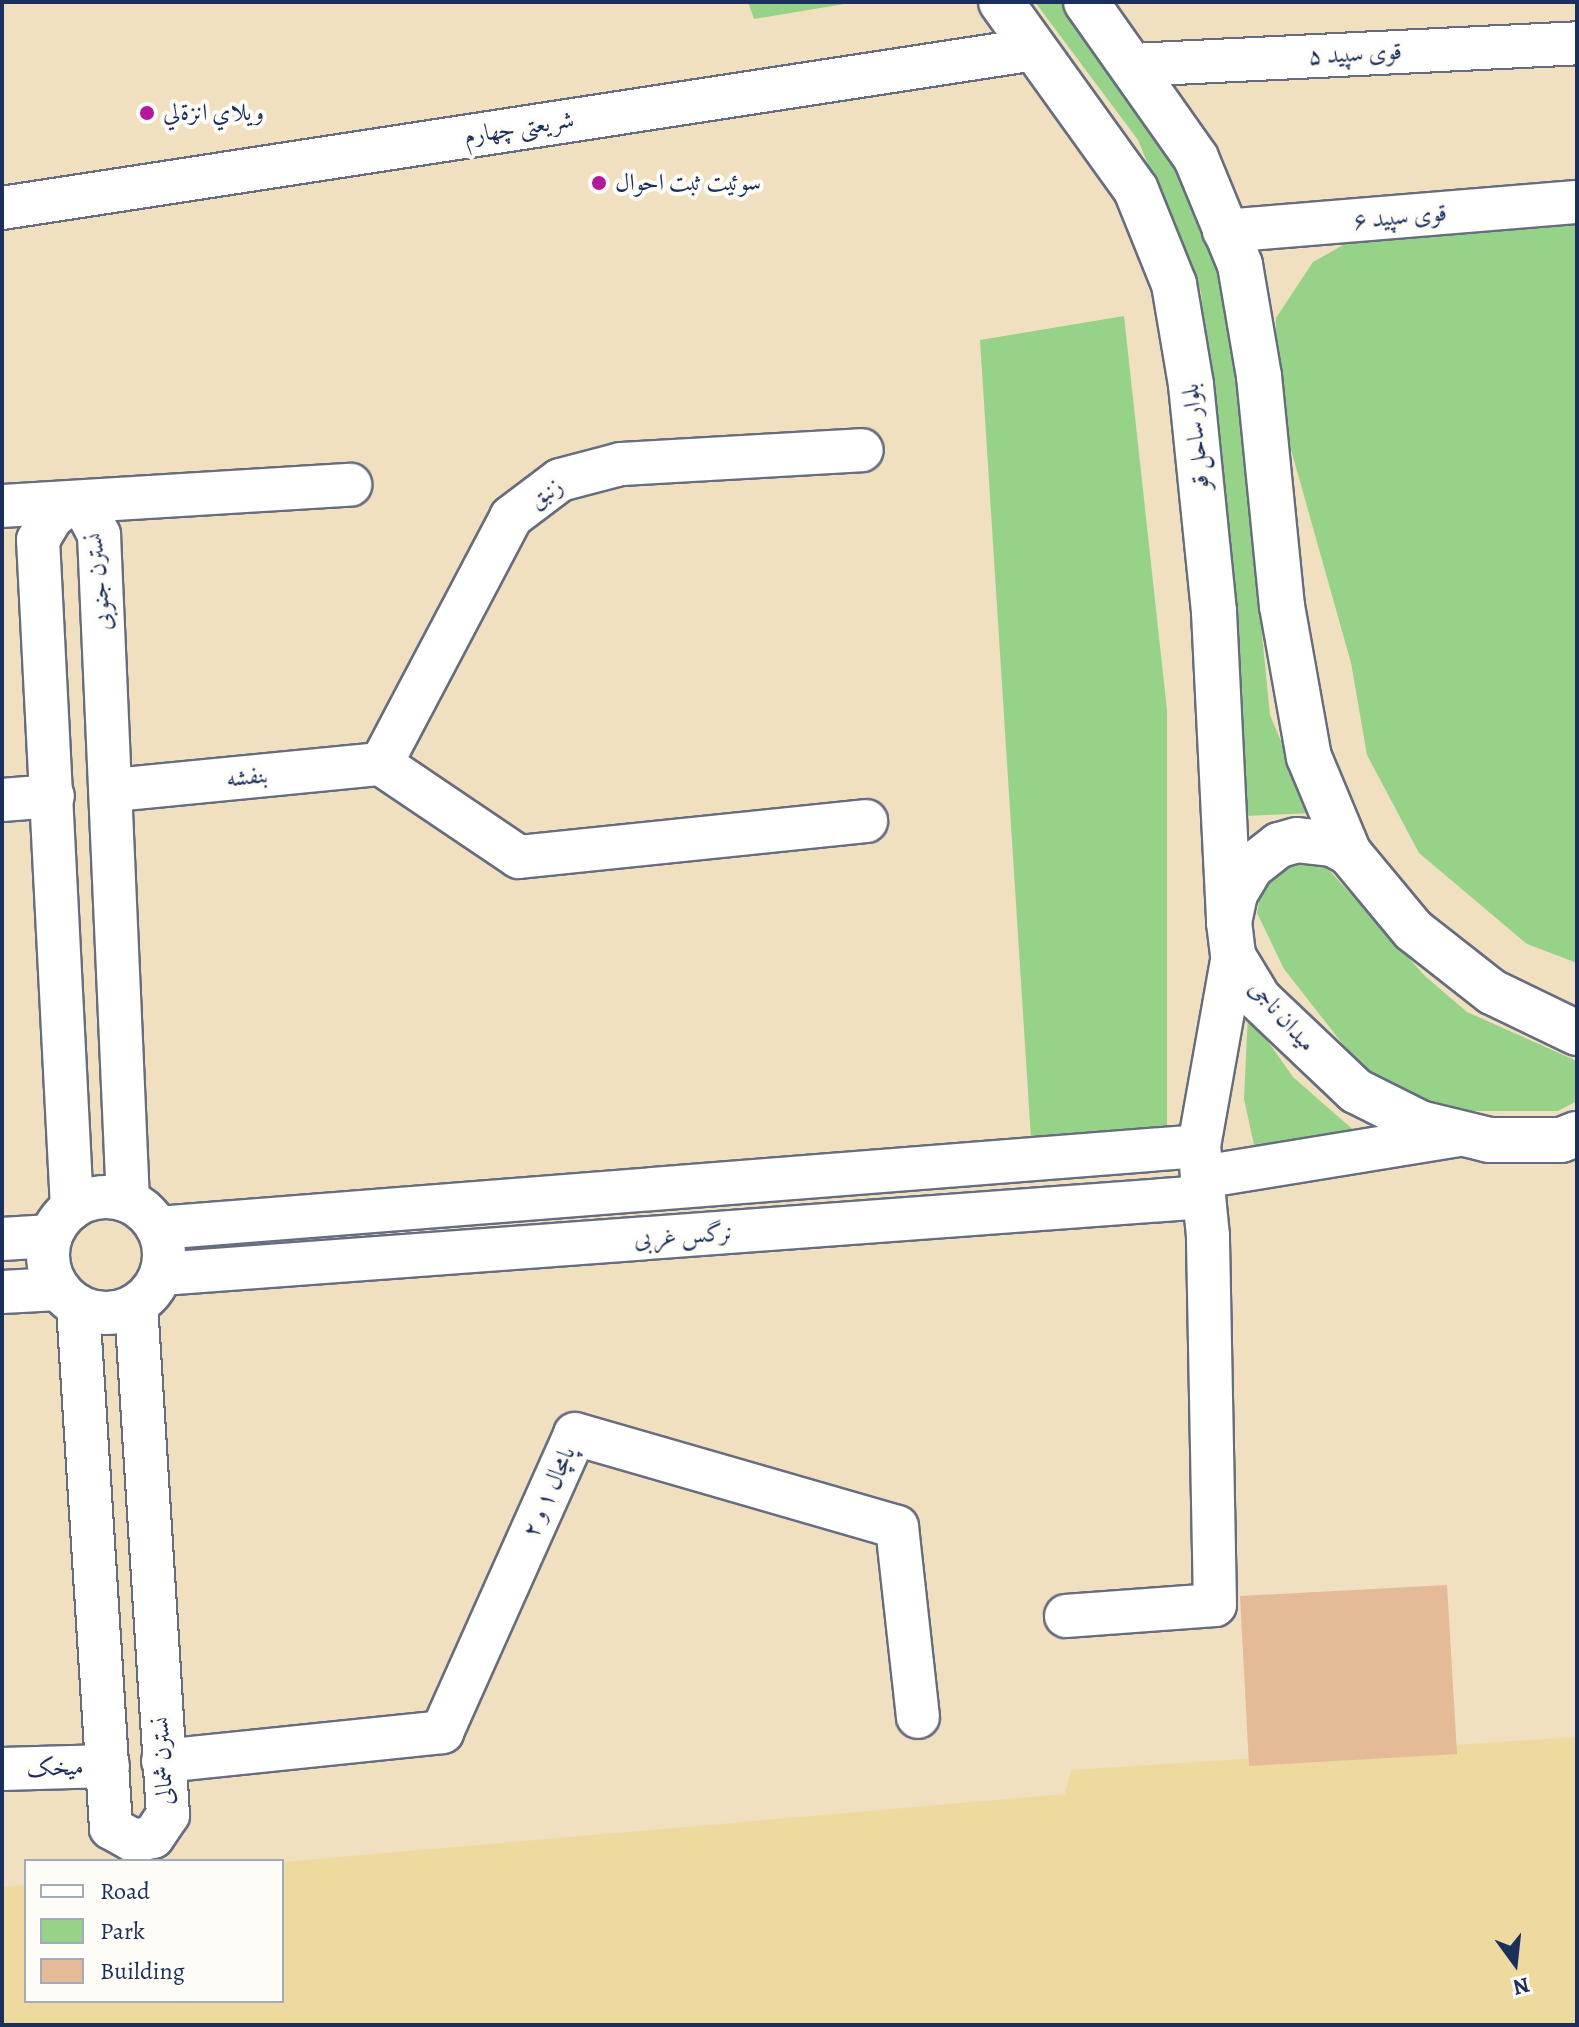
<!DOCTYPE html>
<html>
<head>
<meta charset="utf-8">
<style>
  body { margin:0 }
  #map { position:relative; width:1579px; height:2027px; overflow:hidden; background:#f0e0c0; font-family:Alegreya,Amiri,serif }
  div>[style] { position:absolute }
  [style*='--x'] { left:calc(var(--x)*1px); top:calc(var(--y)*1px); width:calc(var(--w)*1px); rotate:calc(var(--a)*1deg) }
  .green>* { inset:0; background:#96d388 }
  .sand>* { inset:0; background:#eeda9e }
  .building>* { inset:0; background:#e4ba97 }
  .roads { filter:drop-shadow(2px 0 #666d80) drop-shadow(-2px 0 #666d80) drop-shadow(0 2px #666d80) drop-shadow(0 -2px #666d80) }
  .minor>* { height:42px; margin:-21px; padding:0 21px; transform-origin:21px; border-radius:21px; background:#fff }
  .minor>.ring { margin:-21px; padding:0; box-sizing:content-box; background:none; border:42px solid #fff; border-radius:50% }
  .secondary>* { height:44px; margin:-22px; padding:0 22px; transform-origin:22px; border-radius:22px; background:#fff }
  .dots>* { width:22px; height:22px; translate:-50% -50%; box-sizing:border-box; border:4px solid #fdfcf7; border-radius:50% }
  span { translate:-50% -50%; white-space:nowrap; text-align:center; line-height:1.15; -webkit-text-stroke:8px #fdfcf7; paint-order:stroke }
  .street-label { font-size:24px; color:#1b2f5e }
  .poi-label { font-size:24px; color:#1b2f5e }
  .left { translate:0 -50%; text-align:left }
  .frame { position:absolute; inset:0; border:4px solid #1b2f5e; pointer-events:none }
  .legend { position:absolute; left:24px; top:1859px; width:260px; height:144px; box-sizing:border-box; background:#fdfcf7; border:2px solid #a3aaba; margin:0; padding:10px 14px; list-style:none; font-size:24px; color:#1b2f5e }
  .legend li { display:flex; align-items:center; gap:16px; height:40px }
  .legend b { width:40px; border:2px solid #a3aaba }
  .north { position:absolute; left:1475px; top:1923px; width:80px; height:80px; -webkit-text-stroke:6px #fdfcf7; paint-order:stroke; rotate:165deg; font-size:22px; font-weight:700; line-height:32px; text-align:center; color:#1b2f5e }
  .north::after { content:''; display:block; margin:auto; width:28px; height:36px; background:#1b2f5e; clip-path:polygon(50% 0,100% 100%,50% 72%,0 100%) }
</style>
</head>
<body>
<div id="map">
  <div class="green">
    <i style="clip-path:polygon(748px 2px,856px 2px,754px 19px)"></i>
    <i style="clip-path:polygon(1035px 2px,1064px 2px,1150px 117px,1195px 203px,1229px 301px,1270px 715px,1311px 813px,1246px 816px,1201px 292px,1138px 140px)"></i>
    <i style="clip-path:polygon(1577px 224px,1577px 963px,1527px 944px,1419px 853px,1367px 755px,1351px 663px,1274px 389px,1276px 318px,1313px 262px,1354px 239px)"></i>
    <i style="clip-path:polygon(1124px 316px,1167px 710px,1167px 1129px,1031px 1139px,980px 340px)"></i>
    <i style="clip-path:polygon(1319px 859px,1425px 976px,1467px 1012px,1577px 1061px,1577px 1101px,1558px 1111px,1460px 1111px,1402px 1092px,1356px 1061px,1284px 969px,1257px 913px,1262px 885px,1284px 866px)"></i>
    <i style="clip-path:polygon(1248px 1013px,1293px 1077px,1366px 1141px,1254px 1145px,1244px 1099px)"></i>
  </div>
  <div class="sand">
    <i style="clip-path:polygon(1577px 1737px,1577px 2025px,2px 2025px,2px 1887px,26px 1885px,26px 2001px,282px 2001px,282px 1862px,1065px 1794px,1071px 1770px)"></i>
  </div>
  <div class="building">
    <i style="clip-path:polygon(1447px 1585px,1457px 1754px,1249px 1766px,1240px 1596px)"></i>
  </div>
  <div class="roads">
    <div class="minor">
      <i style="--x:1133;--y:65;--w:445;--a:-2.8"></i>
      <i style="--x:2;--y:208;--w:1045;--a:-8.75"></i>
      <i style="--x:1224;--y:231;--w:354;--a:-4.7"></i>
      <i style="--x:2;--y:506;--w:349;--a:-3.5"></i>
      <i style="--x:381;--y:764;--w:279;--a:-62.2"></i>
      <i style="--x:511;--y:517;--w:61;--a:-37.1"></i>
      <i style="--x:560;--y:480;--w:63;--a:-14.7"></i>
      <i style="--x:621;--y:464;--w:241;--a:-3.3"></i>
      <i style="--x:381;--y:764;--w:166;--a:34"></i>
      <i style="--x:519;--y:857;--w:349;--a:-5.9"></i>
      <i style="--x:114;--y:790;--w:268;--a:-5.6"></i>
      <i style="--x:2;--y:800;--w:51;--a:-4.5"></i>
      <i style="--x:1202;--y:1177;--w:267;--a:-9.3"></i>
      <i class="ring" style="left:48px;top:1197px;width:74px;height:74px"></i>
      <i style="--x:72;--y:1208;--w:669;--a:-92.91"></i>
      <i style="--x:38;--y:540;--w:27;--a:-59"></i>
      <i style="--x:52;--y:517;--w:24;--a:-38"></i>
      <i style="--x:71;--y:502;--w:19;--a:32"></i>
      <i style="--x:87;--y:512;--w:26;--a:62"></i>
      <i style="--x:99;--y:535;--w:667;--a:87.51"></i>
      <i style="--x:158;--y:1228;--w:1044;--a:-4.5"></i>
      <i style="--x:2;--y:1239;--w:49;--a:-3.5"></i>
      <i style="--x:161;--y:1274;--w:1046;--a:-4.22"></i>
      <i style="--x:2;--y:1292;--w:56;--a:-3.1"></i>
      <i style="--x:78;--y:1306;--w:523;--a:86.38"></i>
      <i style="--x:111;--y:1828;--w:26;--a:29"></i>
      <i style="--x:134;--y:1841;--w:19;--a:-12"></i>
      <i style="--x:153;--y:1837;--w:27;--a:-56"></i>
      <i style="--x:168;--y:1815;--w:511;--a:-93.59"></i>
      <i style="--x:1066;--y:1616;--w:149;--a:-4.2"></i>
      <i style="--x:1215;--y:1605;--w:369;--a:-91.1"></i>
      <i style="--x:1208;--y:1236;--w:90;--a:-95.7"></i>
      <i style="--x:1199;--y:1146;--w:193;--a:-79.9"></i>
      <i style="--x:163;--y:1761;--w:281;--a:-5.9"></i>
      <i style="--x:442;--y:1732;--w:326;--a:-65.9"></i>
      <i style="--x:575;--y:1434;--w:335;--a:16.1"></i>
      <i style="--x:897;--y:1527;--w:191;--a:83.7"></i>
      <i style="--x:2;--y:1769;--w:106;--a:-1.6"></i>
    </div>
    <div class="secondary">
      <i style="--x:1001;--y:2;--w:231;--a:54.3"></i>
      <i style="--x:1136;--y:190;--w:101;--a:68"></i>
      <i style="--x:1174;--y:284;--w:102;--a:80.4"></i>
      <i style="--x:1191;--y:385;--w:228;--a:84.2"></i>
      <i style="--x:1214;--y:612;--w:310;--a:87.2"></i>
      <i style="--x:1086;--y:2;--w:191;--a:54.8"></i>
      <i style="--x:1196;--y:158;--w:116;--a:67.6"></i>
      <i style="--x:1240;--y:265;--w:113;--a:80.3"></i>
      <i style="--x:1259;--y:376;--w:231;--a:84.3"></i>
      <i style="--x:1282;--y:606;--w:153;--a:79.9"></i>
      <i style="--x:1309;--y:757;--w:104;--a:67.4"></i>
      <i style="--x:1577;--y:1033;--w:94;--a:-154.2"></i>
      <i style="--x:1492;--y:992;--w:100;--a:-141.9"></i>
      <i style="--x:1413;--y:930;--w:100;--a:-129.7"></i>
      <i style="--x:1349;--y:853;--w:18;--a:-151"></i>
      <i style="--x:1333;--y:844;--w:36;--a:-174"></i>
      <i style="--x:1297;--y:840;--w:19;--a:164"></i>
      <i style="--x:1279;--y:845;--w:36;--a:142"></i>
      <i style="--x:1251;--y:867;--w:31;--a:121"></i>
      <i style="--x:1235;--y:894;--w:29;--a:102"></i>
      <i style="--x:1229;--y:922;--w:34;--a:83"></i>
      <i style="--x:1233;--y:956;--w:50;--a:58.8"></i>
      <i style="--x:1259;--y:999;--w:134;--a:43.5"></i>
      <i style="--x:1356;--y:1091;--w:72;--a:26.6"></i>
      <i style="--x:1420;--y:1123;--w:71;--a:13.8"></i>
      <i style="--x:1489;--y:1140;--w:72;--a:0"></i>
      <i style="--x:1561;--y:1140;--w:17;--a:-21"></i>
    </div>
  </div>
  <div class="dots">
    <i style="left:147px;top:113px;background:#b5179e"></i>
    <i style="left:599px;top:183px;background:#b5179e"></i>
  </div>
  <div class="street-label">
    <span style="left:1355px;top:54px;rotate:-3deg">قوی سپید ۵</span>
    <span style="left:519px;top:128px;rotate:-9deg">شریعتی چهارم</span>
    <span style="left:1400px;top:217px;rotate:-5deg">قوی سپید ۶</span>
    <span style="left:1196px;top:437px;rotate:-96deg">بلوار ساحل قو</span>
    <span style="left:546px;top:493px;rotate:-33deg">زنبق</span>
    <span style="left:99px;top:582px;rotate:-96deg">نسترن جنوبی</span>
    <span style="left:247px;top:777px;rotate:-6deg">بنفشه</span>
    <span style="left:1282px;top:1016px;rotate:48deg">میدان ناجی</span>
    <span style="left:683px;top:1236px;rotate:-4deg">نرگس غربی</span>
    <span style="left:549px;top:1492px;rotate:-66deg">پامچال ۱ و ۲</span>
    <span style="left:163px;top:1761px;rotate:-93deg">نسترن شمالی</span>
    <span style="left:55px;top:1768px;rotate:-2deg">میخک</span>
  </div>
  <div class="poi-label">
    <span class="left" style="left:163px;top:113px">ويلاي انزةلي</span>
    <span class="left" style="left:615px;top:183px">سوئیت ثبت احوال</span>
  </div>
  <div class="frame"></div>
  <ul class="legend">
  <li><b style="height:10px;background:#fff"></b>Road</li>
  <li><b style="height:22px;background:#96d388"></b>Park</li>
  <li><b style="height:22px;background:#e4ba97"></b>Building</li>
  </ul>
  <div class="north">N</div>
</div>
</body>
</html>
